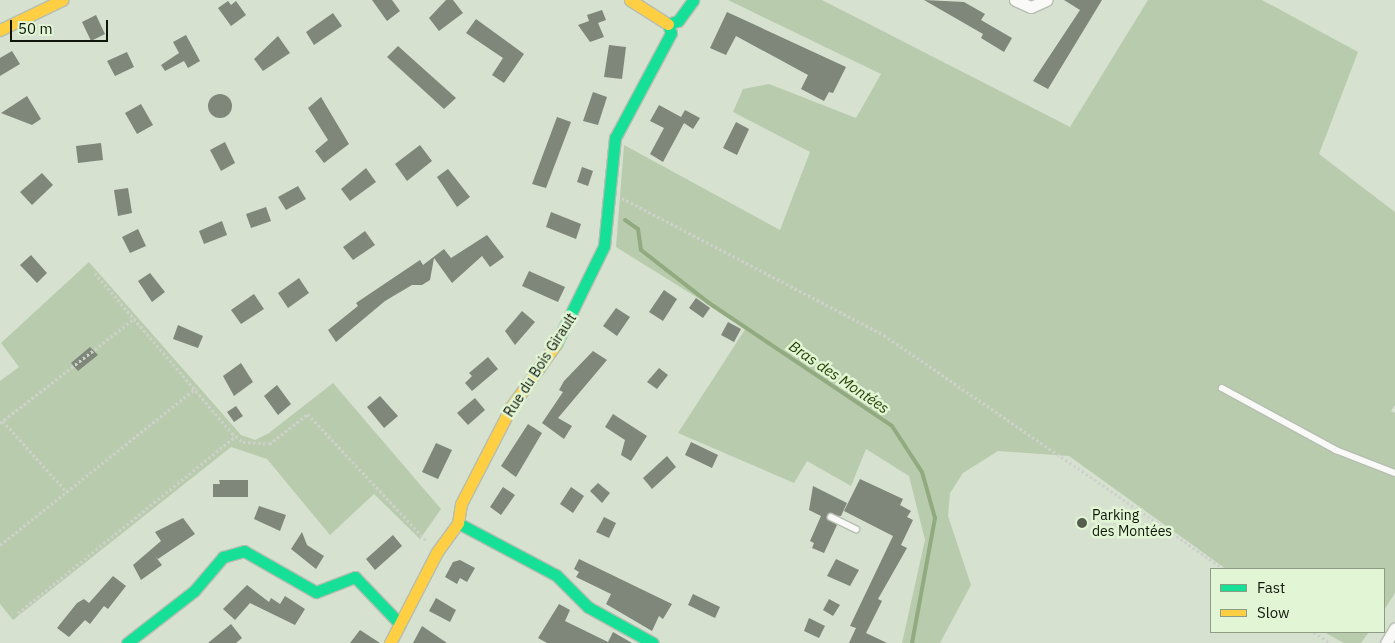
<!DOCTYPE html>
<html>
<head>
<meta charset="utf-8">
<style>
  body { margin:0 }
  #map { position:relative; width:1395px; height:643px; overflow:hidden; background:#d6e1d0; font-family:"IBM Plex Sans",sans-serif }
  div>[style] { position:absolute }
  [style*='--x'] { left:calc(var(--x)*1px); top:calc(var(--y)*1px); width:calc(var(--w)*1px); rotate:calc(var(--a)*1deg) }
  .green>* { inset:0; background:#b9cbad }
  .stream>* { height:4px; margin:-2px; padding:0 2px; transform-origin:2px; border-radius:2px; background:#91aa7f }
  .building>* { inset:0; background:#7f867a }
  .round { border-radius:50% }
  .path>* { height:2.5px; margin-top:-1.25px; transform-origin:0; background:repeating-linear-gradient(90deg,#ced1cb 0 2.5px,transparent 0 5px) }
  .roads { filter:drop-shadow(1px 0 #b5beb0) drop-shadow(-1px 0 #b5beb0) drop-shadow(0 1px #b5beb0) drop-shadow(0 -1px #b5beb0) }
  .lane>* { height:5.5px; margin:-2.75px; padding:0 2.75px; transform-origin:2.75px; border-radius:2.75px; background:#f9faf8 }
  .street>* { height:11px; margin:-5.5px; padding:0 5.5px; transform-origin:5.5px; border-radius:5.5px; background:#f9faf8 }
  .fast>* { height:11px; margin:-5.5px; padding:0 5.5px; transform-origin:5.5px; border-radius:5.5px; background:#16e098 }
  .slow>* { height:11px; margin:-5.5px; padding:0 5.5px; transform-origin:5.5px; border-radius:5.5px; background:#ffcf43 }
  .dots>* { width:14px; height:14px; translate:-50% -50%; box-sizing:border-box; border:2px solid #e2f6d5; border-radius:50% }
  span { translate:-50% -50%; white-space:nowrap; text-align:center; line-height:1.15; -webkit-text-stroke:5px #e2f6d5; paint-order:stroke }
  .street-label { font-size:14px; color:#0f160a }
  .poi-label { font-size:14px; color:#0f160a }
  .left { translate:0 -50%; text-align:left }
  .water-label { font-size:15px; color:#244102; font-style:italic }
  .legend { position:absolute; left:1210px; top:568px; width:175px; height:65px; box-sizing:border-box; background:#e2f6d5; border:1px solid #8e9c84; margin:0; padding:6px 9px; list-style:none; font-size:15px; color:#0f160a }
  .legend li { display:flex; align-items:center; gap:10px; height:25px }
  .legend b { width:25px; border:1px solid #8e9c84 }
  .scale { position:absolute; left:10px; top:20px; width:98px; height:22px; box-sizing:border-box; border:2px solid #0f160a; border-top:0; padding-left:6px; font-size:15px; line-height:18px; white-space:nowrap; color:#0f160a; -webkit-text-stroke:4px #e2f6d5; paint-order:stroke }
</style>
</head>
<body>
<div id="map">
  <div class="green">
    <i style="clip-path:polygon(728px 0,822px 0,1070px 127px,1148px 0,1262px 0,1358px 52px,1319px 154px,1395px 212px,1395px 405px,1391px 411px,1395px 413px,1395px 593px,1384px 610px,1384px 569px,1226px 569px,1069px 456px,998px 451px,963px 473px,950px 493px,948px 516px,971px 585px,940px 643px,902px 643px,925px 540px,909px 476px,866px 449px,851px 486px,807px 461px,794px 483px,678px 433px,746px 328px,616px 247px,624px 145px,780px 230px,810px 152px,733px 112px,743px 89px,769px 84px,856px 118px,881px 74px)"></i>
    <i style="clip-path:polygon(89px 262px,241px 435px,255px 440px,269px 433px,333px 383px,441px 509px,420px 539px,374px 494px,330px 535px,267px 459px,231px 447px,13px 620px,0 604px,0 381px,19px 367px,1px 343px)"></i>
    <i style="clip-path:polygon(1324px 632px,1369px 632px,1361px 643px,1344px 643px)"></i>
  </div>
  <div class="stream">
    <i style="--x:625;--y:220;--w:16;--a:35"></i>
    <i style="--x:638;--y:229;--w:21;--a:82"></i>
    <i style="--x:641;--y:250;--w:86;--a:37.9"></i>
    <i style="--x:709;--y:303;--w:220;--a:33.9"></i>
    <i style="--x:892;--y:426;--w:55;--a:56.9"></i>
    <i style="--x:922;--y:472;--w:48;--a:74.2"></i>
    <i style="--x:935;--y:518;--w:127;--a:100.4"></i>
  </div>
  <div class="building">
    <i style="clip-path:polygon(372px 0,392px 0,400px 11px,387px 21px)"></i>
    <i style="clip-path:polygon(446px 0,453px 0,463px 13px,439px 31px,429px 18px)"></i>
    <i style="clip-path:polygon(924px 0,964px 2px,985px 14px,981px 20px,1012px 38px,1004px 52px,981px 38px,983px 34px)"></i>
    <i style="clip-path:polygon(1064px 0,1102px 0,1048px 89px,1033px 81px,1080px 10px)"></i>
    <i style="clip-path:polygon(228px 1px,231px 5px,236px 1px,246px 15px,231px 26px,218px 8px)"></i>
    <i style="clip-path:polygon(602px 10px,606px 20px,598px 23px,604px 37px,590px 42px,578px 25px,589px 21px,587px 15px)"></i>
    <i style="clip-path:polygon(727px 12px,846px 67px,833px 93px,829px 92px,824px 101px,801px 89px,808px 75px,736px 36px,726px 55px,710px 48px)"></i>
    <i style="clip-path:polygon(333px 13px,342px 26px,314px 45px,306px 32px)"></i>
    <i style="clip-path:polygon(96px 15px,105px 34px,91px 41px,82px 22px)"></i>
    <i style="clip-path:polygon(476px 19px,524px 54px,504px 83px,492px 75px,503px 58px,466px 33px)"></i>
    <i style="clip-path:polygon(186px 35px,200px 61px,188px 68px,184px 61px,165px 71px,161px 65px,179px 53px,173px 42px)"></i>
    <i style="clip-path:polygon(278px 36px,290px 53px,263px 71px,254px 59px)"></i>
    <i style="clip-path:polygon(609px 45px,626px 47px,622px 79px,604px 77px)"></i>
    <i style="clip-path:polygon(398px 46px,456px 98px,444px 109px,387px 57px)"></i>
    <i style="clip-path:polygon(12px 51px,20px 64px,0 76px,0 58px)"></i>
    <i style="clip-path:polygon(127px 52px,134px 67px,115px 76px,107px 61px)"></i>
    <i style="clip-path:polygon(593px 92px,607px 97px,598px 125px,583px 121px)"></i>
    <i class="round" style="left:208px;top:94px;width:24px;height:24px"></i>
    <i style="clip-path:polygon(27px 96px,41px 119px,32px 125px,1px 113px)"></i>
    <i style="clip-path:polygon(321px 97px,349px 144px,324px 163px,315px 151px,328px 140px,308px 108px)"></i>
    <i style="clip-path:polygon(141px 104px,153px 125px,137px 134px,125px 113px)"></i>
    <i style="clip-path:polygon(659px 105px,681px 117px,685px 110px,700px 118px,693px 129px,684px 123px,663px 162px,650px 154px,664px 128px,650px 121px)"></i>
    <i style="clip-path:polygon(557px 117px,571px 122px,546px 188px,532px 184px)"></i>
    <i style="clip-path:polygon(736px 122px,749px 129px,737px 155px,723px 148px)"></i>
    <i style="clip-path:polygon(225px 142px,235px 163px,221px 171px,210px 150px)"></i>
    <i style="clip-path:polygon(101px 143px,103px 160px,78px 163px,76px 146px)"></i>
    <i style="clip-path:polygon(420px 145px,432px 161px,407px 181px,395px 164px)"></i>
    <i style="clip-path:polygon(582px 167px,593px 171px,588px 186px,577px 182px)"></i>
    <i style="clip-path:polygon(366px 168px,376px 182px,350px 201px,341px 189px)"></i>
    <i style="clip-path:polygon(448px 169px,470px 197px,457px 207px,437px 177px)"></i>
    <i style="clip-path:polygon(42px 173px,53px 185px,32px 205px,20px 192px)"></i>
    <i style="clip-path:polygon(298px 186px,306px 199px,286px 210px,278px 197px)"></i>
    <i style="clip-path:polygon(128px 188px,132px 213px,118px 216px,114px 190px)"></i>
    <i style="clip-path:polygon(266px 207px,271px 221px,251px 228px,246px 214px)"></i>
    <i style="clip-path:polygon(551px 212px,581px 224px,576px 239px,546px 227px)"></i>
    <i style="clip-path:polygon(222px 221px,227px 235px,204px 244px,199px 231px)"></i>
    <i style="clip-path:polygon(138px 229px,146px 246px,130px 253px,122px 237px)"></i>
    <i style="clip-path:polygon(365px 231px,375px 245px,353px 260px,343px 247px)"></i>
    <i style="clip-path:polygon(487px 235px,504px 257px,490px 267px,482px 256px,452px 283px,434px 258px,430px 280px,422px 285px,412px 285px,385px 301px,336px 342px,328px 330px,358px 306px,356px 303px,420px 260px,423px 265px,444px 249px,451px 258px)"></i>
    <i style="clip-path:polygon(31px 255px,47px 273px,37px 283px,20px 265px)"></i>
    <i style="clip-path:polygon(529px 271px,565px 287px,558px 302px,522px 286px)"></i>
    <i style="clip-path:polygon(150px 273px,165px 292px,152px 302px,138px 281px)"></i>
    <i style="clip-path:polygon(299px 278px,309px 293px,288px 308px,278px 293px)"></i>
    <i style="clip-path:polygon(664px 290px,677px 299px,663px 321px,649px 312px)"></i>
    <i style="clip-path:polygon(254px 294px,264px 309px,241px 324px,231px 310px)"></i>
    <i style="clip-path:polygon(696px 298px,710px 308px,703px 318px,689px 308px)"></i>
    <i style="clip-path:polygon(616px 308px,630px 317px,617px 336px,603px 326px)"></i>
    <i style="clip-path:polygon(522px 311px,535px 322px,515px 345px,505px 331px)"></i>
    <i style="clip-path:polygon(728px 322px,741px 329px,734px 342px,721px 335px)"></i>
    <i style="clip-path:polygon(178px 325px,203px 336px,198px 348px,173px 339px)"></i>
    <i style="clip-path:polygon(90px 347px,98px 355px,78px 371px,71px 363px)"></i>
    <i style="clip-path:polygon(593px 351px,607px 360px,558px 418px,572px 426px,564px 439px,542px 423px,563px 392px,559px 390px,564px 381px)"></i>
    <i style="clip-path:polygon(488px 357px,498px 369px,472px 391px,465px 383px,472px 376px,469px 373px)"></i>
    <i style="clip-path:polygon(241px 363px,253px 382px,234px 396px,223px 376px)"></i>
    <i style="clip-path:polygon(659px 368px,668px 375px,657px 389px,647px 382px)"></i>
    <i style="clip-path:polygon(277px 385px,291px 404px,278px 415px,264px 396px)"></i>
    <i style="clip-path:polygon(380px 396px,398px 416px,384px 428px,367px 407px)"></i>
    <i style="clip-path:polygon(475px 398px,485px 410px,468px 425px,457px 413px)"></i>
    <i style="clip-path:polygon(236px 406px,243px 416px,234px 422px,227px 412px)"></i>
    <i style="clip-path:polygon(613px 414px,647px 436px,631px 461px,621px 455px,625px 440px,605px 427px)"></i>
    <i style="clip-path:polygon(528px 424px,542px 433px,516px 477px,501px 466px)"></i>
    <i style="clip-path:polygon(691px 442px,718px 455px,712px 468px,685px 455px)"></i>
    <i style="clip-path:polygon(436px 443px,452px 450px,438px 479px,422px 472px)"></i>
    <i style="clip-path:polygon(667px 456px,676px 467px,652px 489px,643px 478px)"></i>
    <i style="clip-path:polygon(860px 479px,903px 499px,900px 505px,911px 511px,907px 517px,913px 520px,901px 545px,907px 548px,878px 599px,882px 601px,866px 633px,887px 643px,849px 643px,856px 628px,850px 626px,893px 536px,844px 511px)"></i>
    <i style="clip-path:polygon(219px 480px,248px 480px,248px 497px,213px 497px,213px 484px,220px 484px)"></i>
    <i style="clip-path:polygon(598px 483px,610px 493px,602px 503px,590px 491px)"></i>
    <i style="clip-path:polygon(813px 486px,847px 503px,841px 516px,827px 515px,837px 525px,824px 553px,812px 548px,814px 543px,810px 541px,821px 516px,809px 510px)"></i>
    <i style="clip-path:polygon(503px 487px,515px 495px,501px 515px,490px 507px)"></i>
    <i style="clip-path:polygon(571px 487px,584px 496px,573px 513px,560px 504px)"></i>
    <i style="clip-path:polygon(259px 506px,286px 515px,280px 531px,254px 519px)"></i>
    <i style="clip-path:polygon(604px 517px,616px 523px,609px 538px,596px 532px)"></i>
    <i style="clip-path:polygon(183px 518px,195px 534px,158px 559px,155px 556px,162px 565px,141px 580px,133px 565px,161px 541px,155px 532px)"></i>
    <i style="clip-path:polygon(302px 532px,307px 545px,324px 556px,316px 569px,291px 549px)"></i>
    <i style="clip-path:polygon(393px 535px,402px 546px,375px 570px,366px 559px)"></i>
    <i style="clip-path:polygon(579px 559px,672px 604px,663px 619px,659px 616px,652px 631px,606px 604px,611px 594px,576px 577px,579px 572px,574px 569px)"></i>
    <i style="clip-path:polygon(836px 559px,859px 570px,850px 586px,827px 576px)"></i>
    <i style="clip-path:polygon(460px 560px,475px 568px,467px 582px,460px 578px,457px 584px,445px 577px,453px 562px)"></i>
    <i style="clip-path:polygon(113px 576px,126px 586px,108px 609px,104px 606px,90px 624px,85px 620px,69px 637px,57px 628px,77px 603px,84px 599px,89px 603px)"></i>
    <i style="clip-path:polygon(247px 585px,269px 602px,271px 598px,280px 604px,285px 596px,305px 609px,295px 625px,250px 603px,235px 620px,223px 609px)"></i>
    <i style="clip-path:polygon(693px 594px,720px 607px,715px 618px,688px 605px)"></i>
    <i style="clip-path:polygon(436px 598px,456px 610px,450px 622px,429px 611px)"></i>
    <i style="clip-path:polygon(829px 599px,840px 605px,833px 616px,823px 610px)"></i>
    <i style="clip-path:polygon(559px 604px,570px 610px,565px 621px,608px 642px,613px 632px,632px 643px,547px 643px,538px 638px)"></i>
    <i style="clip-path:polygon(809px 618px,825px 626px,819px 638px,804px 631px)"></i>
    <i style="clip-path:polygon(231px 624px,242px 638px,236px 643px,208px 643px)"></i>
    <i style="clip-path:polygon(422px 626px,447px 643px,413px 643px)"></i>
    <i style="clip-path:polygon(360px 630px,380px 643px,350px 643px)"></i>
  </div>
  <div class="path">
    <i style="--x:622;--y:198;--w:296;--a:27.6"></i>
    <i style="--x:884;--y:335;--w:414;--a:34.5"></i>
    <i style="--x:95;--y:273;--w:211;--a:49.4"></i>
    <i style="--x:232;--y:433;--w:14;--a:39"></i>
    <i style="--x:243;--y:442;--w:26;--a:4"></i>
    <i style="--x:269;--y:444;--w:49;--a:-37.6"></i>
    <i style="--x:308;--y:414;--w:174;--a:46.9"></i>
    <i style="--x:3;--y:421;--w:96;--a:48"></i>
    <i style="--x:0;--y:423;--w:171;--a:-37.9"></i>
    <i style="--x:0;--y:545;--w:251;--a:-38.7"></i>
    <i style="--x:18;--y:613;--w:281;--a:-39.1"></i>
    <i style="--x:1314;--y:632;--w:19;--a:35"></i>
  </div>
  <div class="roads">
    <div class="lane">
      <i style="--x:1222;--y:388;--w:130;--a:28.5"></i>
      <i style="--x:1336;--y:450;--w:63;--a:21.3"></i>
      <i style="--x:831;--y:517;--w:28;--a:26"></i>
    </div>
    <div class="street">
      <i style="--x:1015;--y:0;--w:17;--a:24"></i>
      <i style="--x:1031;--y:7;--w:17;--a:-24"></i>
      <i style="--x:1386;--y:643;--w:17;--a:-59"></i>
    </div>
    <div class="fast">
      <i style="--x:668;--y:24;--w:10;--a:-17"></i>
      <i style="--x:678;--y:21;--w:26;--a:-54"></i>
      <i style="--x:556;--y:344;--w:109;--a:-63.9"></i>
      <i style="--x:604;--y:246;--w:109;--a:-84.2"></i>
      <i style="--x:615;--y:138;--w:119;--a:-61.9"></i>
      <i style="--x:671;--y:33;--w:9;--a:-108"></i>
      <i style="--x:458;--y:523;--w:111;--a:28"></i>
      <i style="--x:556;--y:575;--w:45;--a:45"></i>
      <i style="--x:588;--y:607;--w:74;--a:29"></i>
      <i style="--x:127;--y:643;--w:85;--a:-37.8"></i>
      <i style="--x:194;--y:591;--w:45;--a:-49.5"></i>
      <i style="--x:223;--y:557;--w:22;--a:-16"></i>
      <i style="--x:244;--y:551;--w:83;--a:29.7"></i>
      <i style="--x:316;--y:592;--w:42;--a:-21"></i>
      <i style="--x:355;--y:577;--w:65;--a:46.2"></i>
    </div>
    <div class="slow">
      <i style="--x:630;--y:0;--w:45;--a:32.3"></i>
      <i style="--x:0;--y:30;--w:69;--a:-25.8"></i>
      <i style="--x:390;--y:643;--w:102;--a:-62.7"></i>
      <i style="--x:437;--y:552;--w:36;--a:-54"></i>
      <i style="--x:458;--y:523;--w:19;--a:-81"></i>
      <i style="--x:461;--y:504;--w:109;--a:-62.7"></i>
      <i style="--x:511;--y:407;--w:77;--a:-54.5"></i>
    </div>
  </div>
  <div class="dots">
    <i style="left:1082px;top:523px;background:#555d4f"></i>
  </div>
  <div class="street-label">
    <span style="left:540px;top:365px;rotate:-57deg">Rue du Bois Girault</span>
  </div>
  <div class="poi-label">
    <span class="left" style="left:1092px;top:523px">Parking<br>des Montées</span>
  </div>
  <div class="water-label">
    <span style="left:839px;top:377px;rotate:34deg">Bras des Montées</span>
  </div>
  <ul class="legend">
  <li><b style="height:6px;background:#16e098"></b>Fast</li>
  <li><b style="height:6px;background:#ffcf43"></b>Slow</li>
  </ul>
  <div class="scale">50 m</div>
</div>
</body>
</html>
